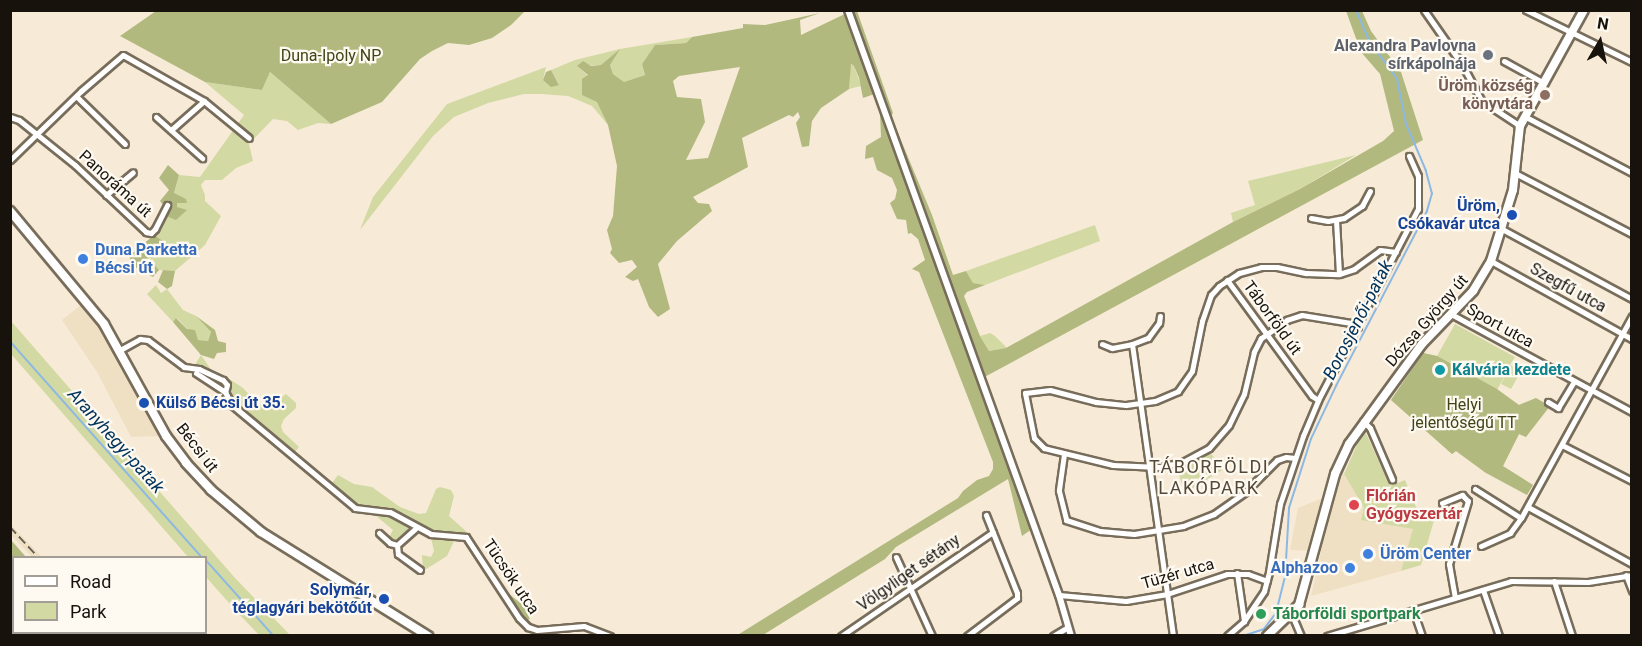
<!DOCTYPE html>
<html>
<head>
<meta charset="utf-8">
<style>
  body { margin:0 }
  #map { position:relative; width:1642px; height:646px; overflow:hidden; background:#f7ebd7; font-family:Roboto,sans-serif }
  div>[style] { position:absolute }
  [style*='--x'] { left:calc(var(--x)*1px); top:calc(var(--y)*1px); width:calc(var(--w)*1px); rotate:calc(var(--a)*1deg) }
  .built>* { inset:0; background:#efe0c4 }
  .green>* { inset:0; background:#d2d9a3 }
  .forest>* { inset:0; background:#b1b97f }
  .stream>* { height:1.5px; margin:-0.75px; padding:0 0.75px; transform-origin:0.75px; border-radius:0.75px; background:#8cb8e3 }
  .roads { filter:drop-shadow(2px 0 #786d5b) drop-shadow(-2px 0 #786d5b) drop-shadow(0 2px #786d5b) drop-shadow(0 -2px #786d5b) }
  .minor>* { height:5px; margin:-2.5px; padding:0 2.5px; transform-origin:2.5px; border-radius:2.5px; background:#fff }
  .tertiary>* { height:6px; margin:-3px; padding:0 3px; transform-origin:3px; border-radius:3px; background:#fff }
  .secondary>* { height:8px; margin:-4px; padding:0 4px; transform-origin:4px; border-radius:4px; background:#fff }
  .primary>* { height:8px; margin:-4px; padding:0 4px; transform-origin:4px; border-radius:4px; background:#fff }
  .rail>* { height:1.5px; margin-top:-0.75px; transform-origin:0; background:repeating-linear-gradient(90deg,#676054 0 9px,transparent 0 13.5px) }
  .dots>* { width:16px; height:16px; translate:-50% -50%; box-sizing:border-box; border:3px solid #fef9f1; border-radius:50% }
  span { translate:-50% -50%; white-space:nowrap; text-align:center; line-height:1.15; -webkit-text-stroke:4.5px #fef9f1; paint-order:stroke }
  .worship-label { font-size:16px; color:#5b616d; font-weight:700 }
  .right { translate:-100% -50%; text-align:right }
  .park-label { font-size:16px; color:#404418 }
  .education-label { font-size:16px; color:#785e54; font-weight:700 }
  .street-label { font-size:16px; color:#17130c }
  .transit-label { font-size:16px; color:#164399; font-weight:700 }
  .left { translate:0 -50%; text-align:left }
  .shop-label { font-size:16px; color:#366cbe; font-weight:700 }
  .culture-label { font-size:16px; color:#0d838f; font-weight:700 }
  .health-label { font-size:16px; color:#be3a42; font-weight:700 }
  .leisure-label { font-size:16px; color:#27864d; font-weight:700 }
  .water-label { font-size:18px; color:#00325a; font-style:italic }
  .neighbourhood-label { font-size:18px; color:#534938; letter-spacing:1.5px }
  .frame { position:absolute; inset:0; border:12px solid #17130c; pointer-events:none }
  .legend { position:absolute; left:12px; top:556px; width:195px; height:78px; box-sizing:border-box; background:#fef9f1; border:2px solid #a29d95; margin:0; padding:8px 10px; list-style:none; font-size:18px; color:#17130c }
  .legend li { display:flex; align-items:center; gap:12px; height:30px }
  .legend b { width:30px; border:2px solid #a29d95 }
  .north { position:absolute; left:1570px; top:12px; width:60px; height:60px; -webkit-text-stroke:4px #fef9f1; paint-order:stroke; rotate:9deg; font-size:16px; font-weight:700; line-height:24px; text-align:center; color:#17130c }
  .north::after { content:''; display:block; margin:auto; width:21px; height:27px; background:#17130c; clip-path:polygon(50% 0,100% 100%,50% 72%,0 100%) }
</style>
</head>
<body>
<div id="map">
  <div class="built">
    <i style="clip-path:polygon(86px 301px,166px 436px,131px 437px,97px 372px,62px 320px)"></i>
    <i style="clip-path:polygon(1341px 469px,1364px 508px,1414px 529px,1401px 571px,1311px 596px,1321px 551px,1290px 550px,1298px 508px,1335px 493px)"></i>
    <i style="clip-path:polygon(11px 525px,42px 557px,32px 557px,11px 535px)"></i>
    <i style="clip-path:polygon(10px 586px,13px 590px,14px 632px,80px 632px,83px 635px,11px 635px)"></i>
  </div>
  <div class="green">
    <i style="clip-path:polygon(692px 37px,686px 43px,655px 45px,642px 64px,645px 75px,624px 82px,613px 74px,610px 65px,618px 51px,602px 65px,577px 66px,588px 76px,608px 125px,592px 106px,578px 100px,568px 96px,541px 94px,524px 94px,488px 103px,454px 117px,433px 136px,360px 230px,373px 197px,447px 104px,546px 67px,543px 80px,559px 84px,551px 70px,575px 60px,620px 49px)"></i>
    <i style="clip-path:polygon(850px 64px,854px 66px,861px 86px,849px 89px)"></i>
    <i style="clip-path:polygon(270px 72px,331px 124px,318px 123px,298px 130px,287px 121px,273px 119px,249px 144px,253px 161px,236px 168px,222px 180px,205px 180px,201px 185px,205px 195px,205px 201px,221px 216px,205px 245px,175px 271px,159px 270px,146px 256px,152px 248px,159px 250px,163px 241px,154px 235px,164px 215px,186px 210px,177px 208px,174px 193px,179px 175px,200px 177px,244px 115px,205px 82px,262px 90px)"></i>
    <i style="clip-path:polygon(1356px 155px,1300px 189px,1233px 222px,1231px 213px,1255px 205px,1248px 181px)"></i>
    <i style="clip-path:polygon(1095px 225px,1100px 241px,985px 285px,973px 283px,966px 271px)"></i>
    <i style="clip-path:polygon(156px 285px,161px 293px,167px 289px,183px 310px,196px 316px,211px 332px,208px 341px,198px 340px,177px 318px,173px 322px,147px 294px)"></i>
    <i style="clip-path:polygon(11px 321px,235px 578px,290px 635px,259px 635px,238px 613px,206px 577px,206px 558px,188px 557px,11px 354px)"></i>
    <i style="clip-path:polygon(1455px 324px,1515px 357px,1510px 365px,1521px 371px,1511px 389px,1501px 384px,1510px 366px,1497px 390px,1519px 405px,1536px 398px,1526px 437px,1519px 434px,1503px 466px,1493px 462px,1486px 473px,1456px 451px,1452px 454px,1391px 400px,1423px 353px,1437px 356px)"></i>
    <i style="clip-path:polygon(990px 333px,995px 336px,1007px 348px,989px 351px,980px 336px)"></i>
    <i style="clip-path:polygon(201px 355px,214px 374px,225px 376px,243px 388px,257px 403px,271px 405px,286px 394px,296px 403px,296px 408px,284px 419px,281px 426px,283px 432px,299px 447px,294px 453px,191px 371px)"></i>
    <i style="clip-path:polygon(1364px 429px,1390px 486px,1405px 480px,1418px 512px,1417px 519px,1438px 507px,1421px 565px,1401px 571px,1413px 529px,1361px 520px,1364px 508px,1344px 474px)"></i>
    <i style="clip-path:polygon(1208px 450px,1224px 469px,1185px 493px,1176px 466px)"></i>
    <i style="clip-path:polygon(338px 475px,354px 484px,372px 487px,400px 507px,419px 514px,426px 513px,436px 489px,440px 487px,451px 490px,454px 496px,449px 516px,468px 533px,456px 537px,447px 556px,423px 571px,422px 555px,431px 557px,434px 551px,431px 538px,410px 527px,393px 543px,388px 539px,393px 530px,369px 510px,349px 502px,330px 486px)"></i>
  </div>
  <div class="forest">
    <i style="clip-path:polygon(156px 11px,156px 10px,525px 11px,511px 25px,492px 38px,469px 45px,448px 43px,432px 51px,420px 59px,382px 102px,331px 124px,270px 72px,262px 90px,205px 82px,120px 36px)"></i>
    <i style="clip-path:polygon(evenodd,851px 11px,857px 11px,893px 113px,890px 117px,880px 92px,863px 98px,859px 78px,854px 66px,851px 64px,849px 89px,821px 108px,812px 121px,809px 146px,802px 147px,796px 123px,800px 117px,798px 112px,793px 117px,789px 115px,742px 138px,748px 167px,693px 197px,698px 203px,709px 204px,712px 211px,677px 241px,658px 264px,670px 309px,658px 317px,649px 307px,638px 279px,633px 281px,625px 277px,637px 267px,632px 260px,619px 263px,610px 253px,612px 249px,607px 230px,613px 216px,617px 166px,608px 125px,597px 102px,582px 95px,582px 79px,588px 75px,577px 66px,583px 61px,591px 66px,601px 65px,620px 49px,610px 65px,613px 74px,624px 82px,645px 75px,642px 64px,655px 45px,686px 43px,692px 37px,743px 28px,743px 24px,765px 25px,820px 13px,800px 20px,801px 35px,851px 11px,740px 67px,708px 158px,686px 160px,705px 122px,701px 99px,677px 97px,673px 81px,679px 76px,740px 67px)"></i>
    <i style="clip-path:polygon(1346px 11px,1362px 11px,1371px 31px,1401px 72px,1423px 140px,979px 380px,1039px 524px,1022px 536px,1008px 479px,896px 547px,885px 559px,763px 635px,736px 636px,958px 498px,963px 491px,977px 480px,989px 476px,993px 469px,993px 462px,919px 272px,912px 269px,925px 260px,918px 239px,911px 233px,908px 234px,906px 220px,897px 219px,890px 203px,895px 199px,897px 190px,892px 178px,877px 170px,873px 157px,865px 159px,866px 146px,881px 137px,880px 114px,883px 113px,891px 135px,898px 133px,932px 215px,953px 275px,966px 271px,973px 283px,985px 285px,967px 292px,964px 296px,980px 336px,989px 351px,1006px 348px,1233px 222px,1300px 189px,1383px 141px,1394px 131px,1380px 74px,1361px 52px)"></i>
    <i style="clip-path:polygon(551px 70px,559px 85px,551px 87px,543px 80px,546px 72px)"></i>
    <i style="clip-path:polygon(168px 165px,179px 175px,174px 193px,186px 199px,187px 203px,177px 203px,177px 207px,187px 210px,176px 220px,164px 215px,164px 206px,160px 201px,169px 190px,159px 178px)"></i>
    <i style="clip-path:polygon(154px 235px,163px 241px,160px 250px,152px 248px,146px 256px,159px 270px,153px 277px,133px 266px,129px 256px)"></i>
    <i style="clip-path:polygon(163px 270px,175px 271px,172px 286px,167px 289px,158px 282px)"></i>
    <i style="clip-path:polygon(196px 316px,215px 330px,218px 341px,226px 343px,226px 352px,217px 353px,214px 359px,201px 355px,173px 322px,176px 318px,187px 329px,195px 330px,198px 340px,208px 341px,211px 332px)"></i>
    <i style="clip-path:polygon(1423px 353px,1437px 356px,1497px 389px,1519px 405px,1536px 398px,1550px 406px,1526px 437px,1519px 434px,1503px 466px,1533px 485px,1527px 495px,1486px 473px,1456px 451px,1452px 454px,1391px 400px)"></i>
    <i style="clip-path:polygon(11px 540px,26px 557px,14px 558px,13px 590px,11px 586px)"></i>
    <i style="clip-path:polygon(509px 594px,523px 605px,530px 619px,525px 621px,508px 597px)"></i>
  </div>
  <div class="stream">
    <i style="--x:10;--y:341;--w:290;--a:48.4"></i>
    <i style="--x:206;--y:560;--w:102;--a:48.2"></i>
    <i style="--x:1243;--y:636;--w:22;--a:-18"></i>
    <i style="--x:1264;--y:629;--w:20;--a:-53"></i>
    <i style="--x:1276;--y:613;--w:36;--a:-76"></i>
    <i style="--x:1285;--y:578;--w:70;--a:-86.7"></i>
    <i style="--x:1289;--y:508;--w:72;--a:-72.3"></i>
    <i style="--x:1311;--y:439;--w:59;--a:-64.7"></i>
    <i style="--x:1336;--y:386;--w:197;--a:-62.5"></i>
    <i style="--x:1427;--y:211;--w:18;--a:-74"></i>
    <i style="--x:1432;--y:194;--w:24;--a:-105"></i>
    <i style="--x:1426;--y:171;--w:51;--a:-113.1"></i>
    <i style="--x:1406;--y:124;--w:46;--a:-101.3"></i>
    <i style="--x:1397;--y:79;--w:47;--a:-126.4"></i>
    <i style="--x:1369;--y:41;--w:34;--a:-113"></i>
  </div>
  <div class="roads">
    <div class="minor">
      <i style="--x:1424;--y:10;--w:68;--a:55.1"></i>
      <i style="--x:1463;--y:66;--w:40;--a:62"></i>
      <i style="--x:1482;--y:101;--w:45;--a:33.3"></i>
      <i style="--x:1526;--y:10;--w:118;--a:26.1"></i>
      <i style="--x:1504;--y:61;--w:46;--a:28.8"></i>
      <i style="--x:77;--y:97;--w:67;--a:44.4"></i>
      <i style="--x:1524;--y:116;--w:122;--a:27.8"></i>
      <i style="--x:10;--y:117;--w:9;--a:18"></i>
      <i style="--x:19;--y:120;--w:72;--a:38.8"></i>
      <i style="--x:75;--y:165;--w:98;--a:43.3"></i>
      <i style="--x:146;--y:232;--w:5;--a:11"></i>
      <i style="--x:151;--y:233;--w:6;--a:-45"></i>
      <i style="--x:155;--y:229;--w:27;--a:-63"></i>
      <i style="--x:156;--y:117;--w:62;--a:41.7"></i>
      <i style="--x:171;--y:130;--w:44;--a:-41.3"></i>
      <i style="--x:10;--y:160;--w:99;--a:-44.2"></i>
      <i style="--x:81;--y:91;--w:55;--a:-40.6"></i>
      <i style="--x:123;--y:55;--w:93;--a:29.6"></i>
      <i style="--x:204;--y:101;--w:58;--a:39.4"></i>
      <i style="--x:1515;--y:173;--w:132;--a:27.5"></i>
      <i style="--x:106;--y:195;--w:35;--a:-40"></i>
      <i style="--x:1311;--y:218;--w:17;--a:10"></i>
      <i style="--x:1328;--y:221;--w:16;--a:-11"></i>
      <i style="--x:1344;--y:218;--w:22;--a:-34"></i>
      <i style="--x:1362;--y:206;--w:17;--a:-62"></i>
      <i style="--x:1336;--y:220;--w:54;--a:86.8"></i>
      <i style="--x:1502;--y:229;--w:148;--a:28.3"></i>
      <i style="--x:1491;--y:261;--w:161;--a:29"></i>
      <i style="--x:1227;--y:280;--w:144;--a:53.8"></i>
      <i style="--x:1312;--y:396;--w:7;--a:34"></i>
      <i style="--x:1451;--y:314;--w:206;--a:28.4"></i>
      <i style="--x:1358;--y:327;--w:8;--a:-150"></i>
      <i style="--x:1351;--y:323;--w:50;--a:-170.7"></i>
      <i style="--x:1302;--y:315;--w:16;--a:162"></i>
      <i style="--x:1287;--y:320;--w:32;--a:145"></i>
      <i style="--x:1261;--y:338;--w:16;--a:117"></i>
      <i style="--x:1254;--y:352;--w:43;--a:103.4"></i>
      <i style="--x:1244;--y:394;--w:34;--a:116"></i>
      <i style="--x:1229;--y:425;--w:30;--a:131"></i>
      <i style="--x:1209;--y:448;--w:30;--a:152"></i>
      <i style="--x:1183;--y:462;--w:25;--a:168"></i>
      <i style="--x:1159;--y:467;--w:46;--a:-177.5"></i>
      <i style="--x:1113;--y:465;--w:71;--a:-166.2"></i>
      <i style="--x:1044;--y:448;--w:14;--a:-135"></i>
      <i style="--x:1034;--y:438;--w:46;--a:-101.3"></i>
      <i style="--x:1025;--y:393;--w:25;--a:-7"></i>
      <i style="--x:1050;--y:390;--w:48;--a:14.6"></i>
      <i style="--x:1096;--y:402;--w:30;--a:6"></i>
      <i style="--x:1126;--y:405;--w:29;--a:-8"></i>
      <i style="--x:1155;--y:401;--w:25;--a:-23"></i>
      <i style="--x:1178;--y:391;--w:24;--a:-55"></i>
      <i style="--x:1192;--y:371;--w:51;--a:-78.7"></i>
      <i style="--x:1202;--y:321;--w:28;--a:-71"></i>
      <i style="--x:1211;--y:295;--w:12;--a:-48"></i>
      <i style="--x:1219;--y:286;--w:24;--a:-33"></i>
      <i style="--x:1239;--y:273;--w:23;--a:-15"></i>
      <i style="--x:1261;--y:267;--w:16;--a:0"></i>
      <i style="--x:1277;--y:267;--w:30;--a:12"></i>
      <i style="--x:1306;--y:273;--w:33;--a:2"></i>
      <i style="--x:1339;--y:274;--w:16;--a:-18"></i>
      <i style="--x:1354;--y:269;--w:32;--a:-36"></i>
      <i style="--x:1380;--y:250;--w:16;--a:7"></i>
      <i style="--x:1102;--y:344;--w:11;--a:22"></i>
      <i style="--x:1112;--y:348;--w:20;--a:-11"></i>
      <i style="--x:1132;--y:344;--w:17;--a:-21"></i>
      <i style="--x:1148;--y:338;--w:19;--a:-54"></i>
      <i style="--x:1159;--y:323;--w:7;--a:-82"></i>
      <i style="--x:1132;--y:344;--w:295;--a:82"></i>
      <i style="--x:120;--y:350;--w:23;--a:-29"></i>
      <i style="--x:140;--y:339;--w:8;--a:7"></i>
      <i style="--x:148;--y:340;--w:45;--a:36.9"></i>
      <i style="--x:184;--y:367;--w:15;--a:8"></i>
      <i style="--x:199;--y:369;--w:26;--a:25"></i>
      <i style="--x:223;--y:380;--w:6;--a:51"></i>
      <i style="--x:227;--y:385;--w:7;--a:106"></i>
      <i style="--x:196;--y:373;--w:35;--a:33"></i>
      <i style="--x:225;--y:392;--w:15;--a:62"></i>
      <i style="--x:232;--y:405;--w:160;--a:39.9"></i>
      <i style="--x:355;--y:508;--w:35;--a:7"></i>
      <i style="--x:390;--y:512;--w:47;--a:28.2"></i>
      <i style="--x:431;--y:534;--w:35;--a:5"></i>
      <i style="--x:466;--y:537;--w:97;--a:56.8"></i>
      <i style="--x:519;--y:618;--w:13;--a:45"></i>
      <i style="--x:528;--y:627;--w:9;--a:18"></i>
      <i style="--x:537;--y:630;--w:47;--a:-4.9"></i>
      <i style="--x:584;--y:626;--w:28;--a:21"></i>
      <i style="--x:1548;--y:402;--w:12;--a:31"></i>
      <i style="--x:1558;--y:408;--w:31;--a:-59"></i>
      <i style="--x:1363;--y:421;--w:10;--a:45"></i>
      <i style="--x:1370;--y:428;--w:56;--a:66.7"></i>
      <i style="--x:1562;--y:445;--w:79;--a:27.2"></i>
      <i style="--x:1064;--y:454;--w:37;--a:98"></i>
      <i style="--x:1059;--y:491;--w:30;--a:76"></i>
      <i style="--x:1066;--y:520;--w:36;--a:18"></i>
      <i style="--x:1100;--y:531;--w:34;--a:5"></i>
      <i style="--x:1134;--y:534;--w:50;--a:-9.3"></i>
      <i style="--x:1183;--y:526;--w:33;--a:-21"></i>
      <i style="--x:1214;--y:514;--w:38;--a:-35"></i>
      <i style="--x:1245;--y:492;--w:45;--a:-45"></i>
      <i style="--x:1277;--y:460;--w:9;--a:-18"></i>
      <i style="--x:1286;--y:457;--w:9;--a:6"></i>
      <i style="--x:1475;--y:489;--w:54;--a:32.2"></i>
      <i style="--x:1442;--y:503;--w:22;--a:-22"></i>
      <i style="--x:1462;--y:495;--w:8;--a:45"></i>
      <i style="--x:1468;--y:501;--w:66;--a:106.8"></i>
      <i style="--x:1449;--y:564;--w:34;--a:80"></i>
      <i style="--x:1528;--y:507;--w:119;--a:28.7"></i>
      <i style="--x:379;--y:533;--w:15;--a:42"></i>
      <i style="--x:390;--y:543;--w:7;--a:16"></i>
      <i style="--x:397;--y:545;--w:9;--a:84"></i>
      <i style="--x:398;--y:554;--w:27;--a:36"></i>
      <i style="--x:397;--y:545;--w:25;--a:-42"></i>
      <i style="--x:1481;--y:546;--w:32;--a:-24"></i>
      <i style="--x:1510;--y:533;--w:19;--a:-54"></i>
      <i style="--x:1521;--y:518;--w:230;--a:-61.2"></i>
      <i style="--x:896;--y:557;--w:87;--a:65.5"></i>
      <i style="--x:1237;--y:573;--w:49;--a:81.7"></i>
      <i style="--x:1626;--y:575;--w:17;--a:69"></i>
      <i style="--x:1554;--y:581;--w:58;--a:71.9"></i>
      <i style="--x:1483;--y:590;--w:49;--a:70.8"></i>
      <i style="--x:1059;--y:595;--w:67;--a:5.1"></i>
      <i style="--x:1126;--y:601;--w:42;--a:-9.7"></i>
      <i style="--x:1167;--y:594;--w:63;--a:-18.4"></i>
      <i style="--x:1227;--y:574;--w:21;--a:0"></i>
      <i style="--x:1248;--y:574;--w:20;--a:20"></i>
      <i style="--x:1413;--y:610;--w:28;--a:71"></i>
      <i style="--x:1292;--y:615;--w:23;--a:67"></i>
      <i style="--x:841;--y:636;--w:184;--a:-34.4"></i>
      <i style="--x:967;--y:636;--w:63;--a:-37.2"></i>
      <i style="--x:1017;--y:598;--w:5;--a:-90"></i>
      <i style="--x:1017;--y:593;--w:84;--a:-111.7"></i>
      <i style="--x:1053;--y:636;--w:17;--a:-31"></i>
      <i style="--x:1227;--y:636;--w:23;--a:-41"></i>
      <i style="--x:1244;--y:621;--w:36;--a:-56"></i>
      <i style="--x:1264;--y:591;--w:20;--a:-75"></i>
      <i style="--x:1269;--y:572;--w:69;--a:-80.8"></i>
      <i style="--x:1280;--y:504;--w:72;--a:-71.3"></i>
      <i style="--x:1303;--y:436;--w:39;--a:-67"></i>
      <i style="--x:1318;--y:400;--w:216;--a:-62.4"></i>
      <i style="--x:1418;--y:209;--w:33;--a:-90"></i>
      <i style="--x:1418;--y:176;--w:22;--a:-114"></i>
      <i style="--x:1327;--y:636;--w:192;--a:-16.6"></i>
      <i style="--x:1511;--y:581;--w:77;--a:0.7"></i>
      <i style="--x:1588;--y:582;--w:45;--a:-9"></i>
    </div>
    <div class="tertiary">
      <i style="--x:848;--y:10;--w:622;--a:70.17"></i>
      <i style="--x:1059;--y:595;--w:43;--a:73.7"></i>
    </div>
    <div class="secondary">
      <i style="--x:1267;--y:636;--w:45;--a:-44.1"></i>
      <i style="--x:1299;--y:605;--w:136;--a:-74.6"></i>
      <i style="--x:1335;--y:474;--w:33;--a:-65"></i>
      <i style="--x:1349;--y:444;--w:124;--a:-53.9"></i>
      <i style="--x:1422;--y:344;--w:74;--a:-46.1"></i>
      <i style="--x:1473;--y:291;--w:35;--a:-59"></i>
      <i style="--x:1491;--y:261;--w:74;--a:-72.8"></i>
      <i style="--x:1513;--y:190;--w:64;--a:-83.8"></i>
      <i style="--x:1520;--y:126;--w:132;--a:-61.1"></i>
    </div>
    <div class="primary">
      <i style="--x:10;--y:211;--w:147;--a:50.2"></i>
      <i style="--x:104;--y:324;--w:128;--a:61"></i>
      <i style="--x:166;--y:436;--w:34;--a:53"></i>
      <i style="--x:186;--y:463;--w:37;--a:47"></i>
      <i style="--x:211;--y:490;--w:65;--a:40"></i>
      <i style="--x:261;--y:532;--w:197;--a:31.9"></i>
    </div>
  </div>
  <div class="rail">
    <i style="--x:10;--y:527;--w:42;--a:46.9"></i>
    <i style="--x:105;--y:632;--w:5;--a:53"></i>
  </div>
  <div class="dots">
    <i style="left:1488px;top:55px;background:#6b7280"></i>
    <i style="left:1545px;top:95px;background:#8d6e63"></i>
    <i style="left:1512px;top:215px;background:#1a4fb4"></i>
    <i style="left:83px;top:259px;background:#3f7fe0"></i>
    <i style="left:1440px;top:370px;background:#0f9aa8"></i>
    <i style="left:144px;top:403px;background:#1a4fb4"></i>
    <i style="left:1354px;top:505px;background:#e0444e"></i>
    <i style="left:1368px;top:554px;background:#3f7fe0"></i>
    <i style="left:1350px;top:568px;background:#3f7fe0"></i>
    <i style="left:384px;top:599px;background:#1a4fb4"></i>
    <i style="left:1261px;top:614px;background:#2e9e5b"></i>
  </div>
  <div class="worship-label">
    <span class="right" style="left:1476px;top:55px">Alexandra Pavlovna<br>sírkápolnája</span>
  </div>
  <div class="park-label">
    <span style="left:331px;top:56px">Duna-Ipoly NP</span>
    <span style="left:1464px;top:414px">Helyi<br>jelentőségű TT</span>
  </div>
  <div class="education-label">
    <span class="right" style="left:1533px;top:95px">Üröm község<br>könyvtára</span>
  </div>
  <div class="street-label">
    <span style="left:115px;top:184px;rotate:42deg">Panoráma út</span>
    <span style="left:1568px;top:288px;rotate:29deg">Szegfű utca</span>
    <span style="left:1272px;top:318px;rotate:54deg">Táborföld út</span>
    <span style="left:1427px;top:321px;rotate:-49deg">Dózsa György út</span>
    <span style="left:1500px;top:326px;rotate:29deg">Sport utca</span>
    <span style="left:197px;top:448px;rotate:52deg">Bécsi út</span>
    <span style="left:909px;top:573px;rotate:-35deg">Völgyliget sétány</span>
    <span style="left:1178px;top:574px;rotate:-16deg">Tüzér utca</span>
    <span style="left:511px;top:577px;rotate:56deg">Tücsök utca</span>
  </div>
  <div class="transit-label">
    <span class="right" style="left:1500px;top:215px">Üröm,<br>Csókavár utca</span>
    <span class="left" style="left:156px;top:403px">Külső Bécsi út 35.</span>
    <span class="right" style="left:372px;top:599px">Solymár,<br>téglagyári bekötőút</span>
  </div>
  <div class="shop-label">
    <span class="left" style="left:95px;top:259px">Duna Parketta<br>Bécsi út</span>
    <span class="left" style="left:1380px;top:554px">Üröm Center</span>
    <span class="right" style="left:1338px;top:568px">Alphazoo</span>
  </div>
  <div class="culture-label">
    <span class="left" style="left:1452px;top:370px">Kálvária kezdete</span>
  </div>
  <div class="health-label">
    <span class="left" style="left:1366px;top:505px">Flórián<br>Gyógyszertár</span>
  </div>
  <div class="leisure-label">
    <span class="left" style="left:1273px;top:614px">Táborföldi sportpark</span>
  </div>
  <div class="water-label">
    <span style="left:1358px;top:320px;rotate:-63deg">Borosjenői-patak</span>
    <span style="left:116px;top:441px;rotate:48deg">Aranyhegyi-patak</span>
  </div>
  <div class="neighbourhood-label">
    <span style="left:1209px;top:478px">TÁBORFÖLDI<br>LAKÓPARK</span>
  </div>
  <div class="frame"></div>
  <ul class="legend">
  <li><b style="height:8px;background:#fff"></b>Road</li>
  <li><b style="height:16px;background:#d2d9a3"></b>Park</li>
  </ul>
  <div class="north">N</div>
</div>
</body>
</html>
